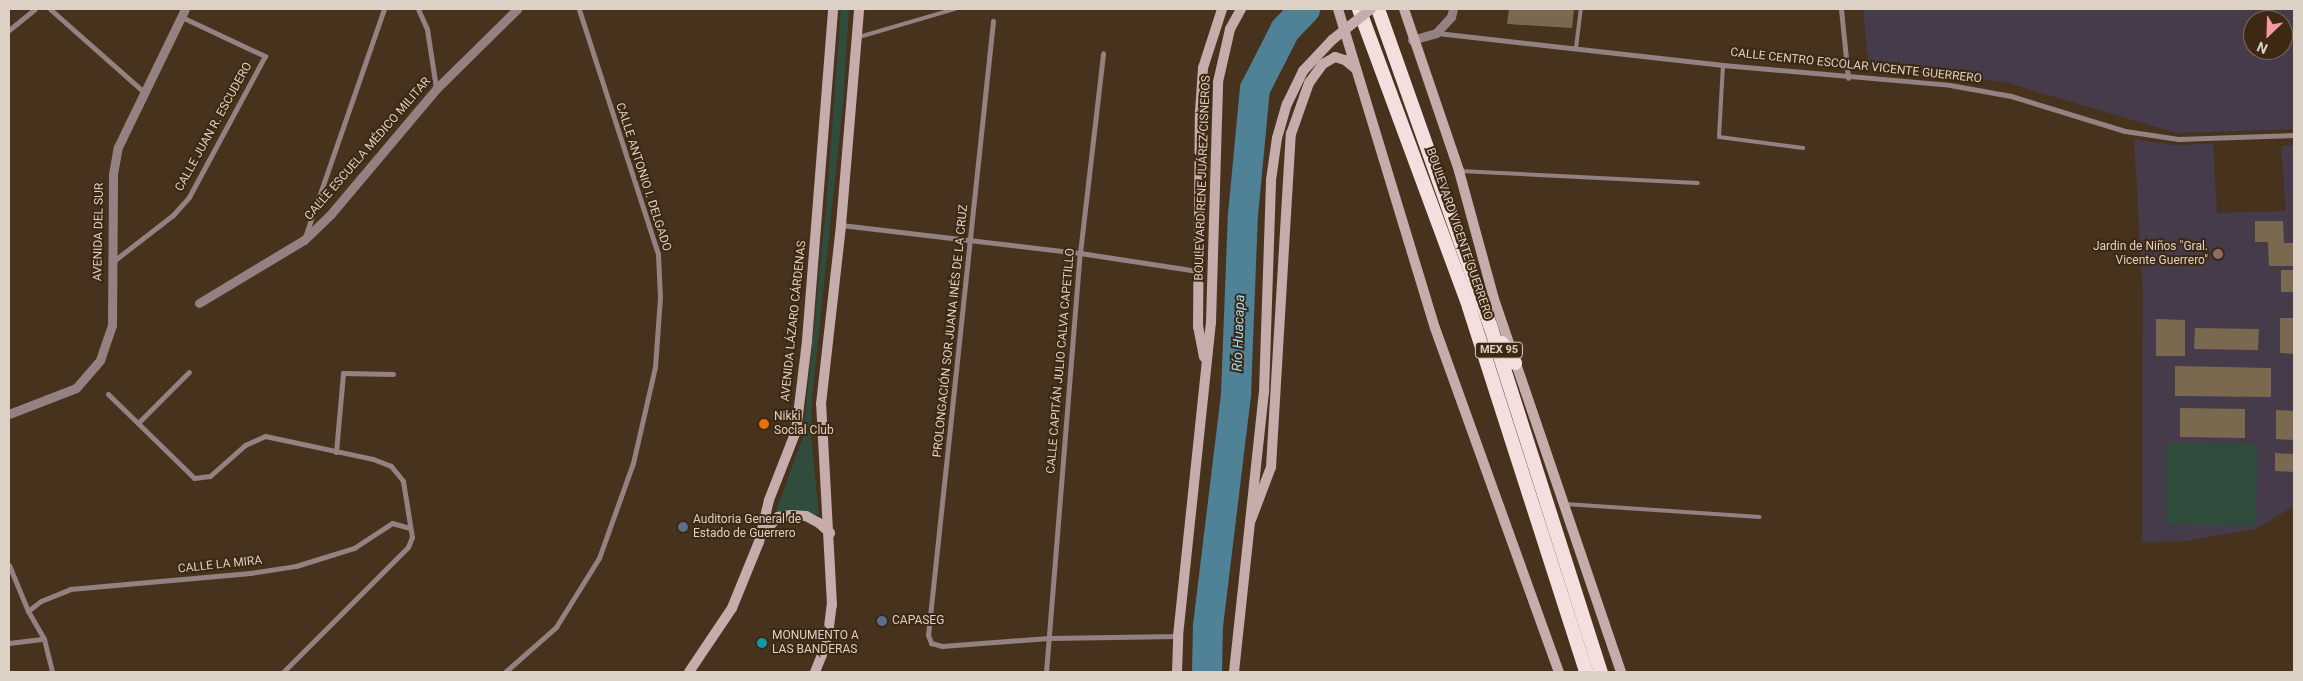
<!DOCTYPE html>
<html>
<head>
<meta charset="utf-8">
<style>
  body { margin:0 }
  #map { position:relative; width:2303px; height:681px; overflow:hidden; background:#47331d; font-family:Roboto,sans-serif }
  div>[style] { position:absolute }
  [style*='--x'] { left:calc(var(--x)*1px); top:calc(var(--y)*1px); width:calc(var(--w)*1px); rotate:calc(var(--a)*1deg) }
  .education>* { inset:0; background:#453b4b }
  .green>* { inset:0; background:#304c3d }
  .river>* { height:30px; margin:-15px; padding:0 15px; transform-origin:15px; border-radius:15px; background:#4f8297 }
  .building>* { inset:0; background:#7b694f }
  .service>* { height:4px; margin:-2px; padding:0 2px; transform-origin:2px; border-radius:2px; background:#938281 }
  .pedestrian>* { height:4.5px; margin:-2.25px; padding:0 2.25px; transform-origin:2.25px; border-radius:2.25px; background:#938281 }
  .minor>* { height:5px; margin:-2.5px; padding:0 2.5px; transform-origin:2.5px; border-radius:2.5px; background:#938281 }
  .tertiary>* { height:9px; margin:-4.5px; padding:0 4.5px; transform-origin:4.5px; border-radius:4.5px; background:#938281 }
  .secondary>* { height:10px; margin:-5px; padding:0 5px; transform-origin:5px; border-radius:5px; background:#c6acab }
  .trunk>* { height:14px; margin:-7px; padding:0 7px; transform-origin:7px; border-radius:7px; background:#f4dfde }
  .secondary-bridge>* { height:10px; margin:-5px; padding:0 5px; transform-origin:5px; border-radius:5px; background:#c6acab }
  .dots>* { width:14px; height:14px; translate:-50% -50%; box-sizing:border-box; border:2px solid #3d2913; border-radius:50% }
  span { translate:-50% -50%; white-space:nowrap; text-align:center; line-height:1.15; -webkit-text-stroke:4px #3d2913; paint-order:stroke }
  .shield-label span { padding:1px 4px; background:#3d2913; border:1px solid; border-radius:4px; -webkit-text-stroke-width:0 }
  .shield-label { font-size:11px; color:#ddd0c4; font-weight:700 }
  .street-label { font-size:12px; color:#ddd0c4 }
  .poi-label { font-size:12px; color:#ddd0c4 }
  .right { translate:-100% -50%; text-align:right }
  .left { translate:0 -50%; text-align:left }
  .water-label { font-size:14px; color:#9bdbf6; font-style:italic }
  .frame { position:absolute; inset:0; border:10px solid #ddd0c4; pointer-events:none }
  .north { position:absolute; left:2243px; top:10px; width:50px; height:50px; box-sizing:border-box; background:#3d2913; border:1px solid #7d6c5a; border-radius:50%; rotate:204deg; font-size:14px; font-weight:700; line-height:20px; text-align:center; color:#ddd0c4 }
  .north::after { content:''; display:block; margin:auto; width:18px; height:22px; background:#f49aa0; clip-path:polygon(50% 0,100% 100%,50% 72%,0 100%) }
</style>
</head>
<body>
<div id="map">
  <div class="education">
    <i style="clip-path:polygon(evenodd,1863px 9px,2294px 9px,2294px 129px,2177px 133px,2004px 82px,1869px 68px,1863px 9px,2253px 20px,2283px 20px,2283px 50px,2253px 50px,2253px 20px)"></i>
    <i style="clip-path:polygon(2134px 139px,2174px 145px,2213px 144px,2217px 213px,2286px 211px,2281px 146px,2294px 145px,2294px 506px,2256px 529px,2186px 541px,2142px 542px,2143px 294px)"></i>
  </div>
  <div class="green">
    <i style="clip-path:polygon(841px 9px,849px 9px,843px 103px,812px 398px,811px 437px,819px 515px,776px 511px,803px 437px,827px 196px)"></i>
    <i style="clip-path:polygon(2167px 443px,2257px 444px,2256px 526px,2166px 524px)"></i>
  </div>
  <div class="river">
    <i style="--x:1207;--y:672;--w:46;--a:-88.8"></i>
    <i style="--x:1208;--y:626;--w:234;--a:-83.1"></i>
    <i style="--x:1236;--y:394;--w:179;--a:-87.8"></i>
    <i style="--x:1243;--y:215;--w:127;--a:-84.6"></i>
    <i style="--x:1255;--y:89;--w:66;--a:-63"></i>
    <i style="--x:1285;--y:30;--w:29;--a:-46"></i>
  </div>
  <div class="building">
    <i style="clip-path:polygon(1509px 9px,1574px 9px,1572px 28px,1507px 24px)"></i>
    <i style="clip-path:polygon(2255px 221px,2283px 221px,2284px 243px,2294px 243px,2294px 266px,2269px 266px,2268px 242px,2255px 242px)"></i>
    <i style="clip-path:polygon(2281px 270px,2294px 270px,2294px 292px,2281px 292px)"></i>
    <i style="clip-path:polygon(2280px 318px,2294px 318px,2294px 354px,2280px 353px)"></i>
    <i style="clip-path:polygon(2156px 319px,2185px 320px,2185px 356px,2156px 356px)"></i>
    <i style="clip-path:polygon(2195px 328px,2259px 329px,2258px 350px,2194px 349px)"></i>
    <i style="clip-path:polygon(2175px 366px,2271px 368px,2271px 397px,2175px 396px)"></i>
    <i style="clip-path:polygon(2180px 408px,2245px 409px,2245px 438px,2180px 437px)"></i>
    <i style="clip-path:polygon(2276px 410px,2294px 411px,2294px 440px,2276px 439px)"></i>
    <i style="clip-path:polygon(2275px 453px,2294px 454px,2294px 472px,2275px 471px)"></i>
  </div>
  <div class="service">
    <i style="--x:859;--y:37;--w:100;--a:-16.3"></i>
    <i style="--x:1576;--y:48;--w:39;--a:-83"></i>
    <i style="--x:1723;--y:65;--w:72;--a:93.2"></i>
    <i style="--x:1719;--y:137;--w:85;--a:7.5"></i>
    <i style="--x:1460;--y:171;--w:238;--a:2.9"></i>
    <i style="--x:1565;--y:504;--w:195;--a:3.8"></i>
  </div>
  <div class="pedestrian">
    <i style="--x:182;--y:17;--w:92;--a:25.2"></i>
  </div>
  <div class="minor">
    <i style="--x:50;--y:9;--w:127;--a:41.5"></i>
    <i style="--x:418;--y:9;--w:22;--a:66"></i>
    <i style="--x:427;--y:29;--w:60;--a:81.3"></i>
    <i style="--x:1841;--y:9;--w:69;--a:84.2"></i>
    <i style="--x:993;--y:21;--w:617;--a:96.04"></i>
    <i style="--x:928;--y:635;--w:9;--a:69"></i>
    <i style="--x:931;--y:643;--w:11;--a:15"></i>
    <i style="--x:942;--y:646;--w:107;--a:-4.3"></i>
    <i style="--x:1049;--y:638;--w:129;--a:-0.9"></i>
    <i style="--x:9;--y:30;--w:33;--a:-39"></i>
    <i style="--x:1437;--y:33;--w:288;--a:6.4"></i>
    <i style="--x:1723;--y:65;--w:228;--a:5"></i>
    <i style="--x:1950;--y:85;--w:62;--a:10.2"></i>
    <i style="--x:2011;--y:96;--w:119;--a:17.1"></i>
    <i style="--x:2125;--y:131;--w:54;--a:8.6"></i>
    <i style="--x:2178;--y:139;--w:116;--a:-2"></i>
    <i style="--x:841;--y:225;--w:241;--a:6.7"></i>
    <i style="--x:1080;--y:253;--w:119;--a:8.7"></i>
    <i style="--x:305;--y:237;--w:241;--a:-70.9"></i>
    <i style="--x:111;--y:263;--w:78;--a:-37.7"></i>
    <i style="--x:173;--y:215;--w:24;--a:-48"></i>
    <i style="--x:189;--y:197;--w:160;--a:-61.7"></i>
    <i style="--x:108;--y:394;--w:120;--a:44.3"></i>
    <i style="--x:194;--y:478;--w:16;--a:-7"></i>
    <i style="--x:210;--y:476;--w:47;--a:-41.5"></i>
    <i style="--x:245;--y:445;--w:22;--a:-24"></i>
    <i style="--x:265;--y:436;--w:110;--a:12"></i>
    <i style="--x:373;--y:459;--w:19;--a:21"></i>
    <i style="--x:391;--y:466;--w:19;--a:51"></i>
    <i style="--x:403;--y:481;--w:57;--a:80.9"></i>
    <i style="--x:412;--y:537;--w:11;--a:112"></i>
    <i style="--x:408;--y:547;--w:177;--a:135"></i>
    <i style="--x:138;--y:423;--w:72;--a:-45"></i>
    <i style="--x:336;--y:452;--w:79;--a:-84.9"></i>
    <i style="--x:343;--y:373;--w:50;--a:1.1"></i>
    <i style="--x:9;--y:565;--w:50;--a:67.6"></i>
    <i style="--x:28;--y:611;--w:32;--a:60"></i>
    <i style="--x:44;--y:639;--w:34;--a:76"></i>
    <i style="--x:28;--y:611;--w:16;--a:-38"></i>
    <i style="--x:41;--y:601;--w:31;--a:-22"></i>
    <i style="--x:70;--y:589;--w:181;--a:-5.1"></i>
    <i style="--x:250;--y:573;--w:47;--a:-8.7"></i>
    <i style="--x:296;--y:566;--w:61;--a:-17.2"></i>
    <i style="--x:354;--y:548;--w:45;--a:-33.3"></i>
    <i style="--x:392;--y:523;--w:18;--a:16"></i>
    <i style="--x:9;--y:643;--w:35;--a:-7"></i>
    <i style="--x:505;--y:672;--w:68;--a:-41.4"></i>
    <i style="--x:556;--y:627;--w:81;--a:-58.1"></i>
    <i style="--x:599;--y:558;--w:101;--a:-70.3"></i>
    <i style="--x:633;--y:463;--w:98;--a:-77.1"></i>
    <i style="--x:655;--y:367;--w:70;--a:-85.9"></i>
    <i style="--x:660;--y:297;--w:43;--a:-92.7"></i>
    <i style="--x:658;--y:254;--w:257;--a:-107.9"></i>
    <i style="--x:1046;--y:672;--w:420;--a:-85.4"></i>
    <i style="--x:1080;--y:253;--w:201;--a:-83.4"></i>
  </div>
  <div class="tertiary">
    <i style="--x:1412;--y:40;--w:25;--a:-16"></i>
    <i style="--x:1436;--y:33;--w:22;--a:-47"></i>
    <i style="--x:1451;--y:17;--w:8;--a:-76"></i>
    <i style="--x:199;--y:303;--w:122;--a:-31"></i>
    <i style="--x:304;--y:240;--w:36;--a:-44"></i>
    <i style="--x:330;--y:215;--w:165;--a:-49.9"></i>
    <i style="--x:436;--y:89;--w:114;--a:-44.6"></i>
    <i style="--x:9;--y:414;--w:72;--a:-21.2"></i>
    <i style="--x:76;--y:388;--w:37;--a:-49"></i>
    <i style="--x:100;--y:360;--w:37;--a:-71"></i>
    <i style="--x:112;--y:325;--w:151;--a:-89.6"></i>
    <i style="--x:113;--y:174;--w:27;--a:-80"></i>
    <i style="--x:118;--y:147;--w:153;--a:-64.1"></i>
  </div>
  <div class="secondary">
    <i style="--x:1338;--y:9;--w:333;--a:73.1"></i>
    <i style="--x:1435;--y:328;--w:366;--a:70.2"></i>
    <i style="--x:1404;--y:9;--w:171;--a:71.2"></i>
    <i style="--x:1459;--y:171;--w:133;--a:74.7"></i>
    <i style="--x:1494;--y:299;--w:394;--a:71.2"></i>
    <i style="--x:1204;--y:357;--w:31;--a:-101"></i>
    <i style="--x:1198;--y:327;--w:215;--a:-89.5"></i>
    <i style="--x:1200;--y:112;--w:44;--a:-86.1"></i>
    <i style="--x:1203;--y:68;--w:62;--a:-72.1"></i>
    <i style="--x:1251;--y:520;--w:57;--a:-69.3"></i>
    <i style="--x:1271;--y:467;--w:334;--a:-86.6"></i>
    <i style="--x:1291;--y:134;--w:54;--a:-70.6"></i>
    <i style="--x:1309;--y:83;--w:24;--a:-54"></i>
    <i style="--x:1323;--y:64;--w:14;--a:-30"></i>
    <i style="--x:1335;--y:57;--w:10;--a:17"></i>
    <i style="--x:1345;--y:60;--w:14;--a:39"></i>
    <i style="--x:764;--y:532;--w:21;--a:-47"></i>
    <i style="--x:778;--y:517;--w:13;--a:-9"></i>
    <i style="--x:791;--y:515;--w:15;--a:4"></i>
    <i style="--x:806;--y:516;--w:15;--a:28"></i>
    <i style="--x:819;--y:523;--w:15;--a:42"></i>
    <i style="--x:689;--y:672;--w:77;--a:-56.1"></i>
    <i style="--x:732;--y:608;--w:71;--a:-67.8"></i>
    <i style="--x:759;--y:542;--w:43;--a:-76.6"></i>
    <i style="--x:769;--y:500;--w:74;--a:-68.6"></i>
    <i style="--x:796;--y:431;--w:91;--a:-83"></i>
    <i style="--x:807;--y:341;--w:333;--a:-85.5"></i>
    <i style="--x:815;--y:672;--w:31;--a:-68"></i>
    <i style="--x:827;--y:643;--w:38;--a:-83"></i>
    <i style="--x:832;--y:605;--w:201;--a:-93.1"></i>
    <i style="--x:821;--y:404;--w:180;--a:-83.6"></i>
    <i style="--x:841;--y:225;--w:217;--a:-85.2"></i>
    <i style="--x:1177;--y:672;--w:36;--a:-88"></i>
    <i style="--x:1178;--y:636;--w:316;--a:-84"></i>
    <i style="--x:1211;--y:322;--w:240;--a:-88.3"></i>
    <i style="--x:1218;--y:82;--w:54;--a:-77.2"></i>
    <i style="--x:1230;--y:29;--w:23;--a:-61"></i>
    <i style="--x:1234;--y:672;--w:281;--a:-83.9"></i>
  </div>
  <div class="trunk">
    <i style="--x:1359;--y:9;--w:318;--a:69.7"></i>
    <i style="--x:1469;--y:307;--w:383;--a:72.2"></i>
    <i style="--x:1378;--y:9;--w:335;--a:70.5"></i>
    <i style="--x:1490;--y:325;--w:364;--a:72.3"></i>
    <i style="--x:1502;--y:343;--w:24;--a:57"></i>
  </div>
  <div class="secondary-bridge">
    <i style="--x:1264;--y:393;--w:213;--a:-88.1"></i>
    <i style="--x:1271;--y:180;--w:42;--a:-81.9"></i>
    <i style="--x:1277;--y:138;--w:35;--a:-74"></i>
    <i style="--x:1287;--y:104;--w:37;--a:-64"></i>
    <i style="--x:1303;--y:71;--w:42;--a:-46.9"></i>
    <i style="--x:1332;--y:40;--w:50;--a:-38.5"></i>
  </div>
  <div class="dots">
    <i style="left:2218px;top:254px;background:#8d6e63"></i>
    <i style="left:764px;top:424px;background:#e8710a"></i>
    <i style="left:683px;top:527px;background:#5c6f8a"></i>
    <i style="left:882px;top:621px;background:#5c6f8a"></i>
    <i style="left:762px;top:643px;background:#0f9aa8"></i>
  </div>
  <div class="shield-label">
    <span style="left:1499px;top:350px">MEX 95</span>
  </div>
  <div class="street-label">
    <span style="left:1856px;top:66px;rotate:6deg">CALLE CENTRO ESCOLAR VICENTE GUERRERO</span>
    <span style="left:214px;top:127px;rotate:-61deg">CALLE JUAN R. ESCUDERO</span>
    <span style="left:368px;top:149px;rotate:-49deg">CALLE ESCUELA MÉDICO MILITAR</span>
    <span style="left:643px;top:177px;rotate:72deg">CALLE ANTONIO I. DELGADO</span>
    <span style="left:1203px;top:178px;rotate:-88deg">BOULEVARD RENE JUÁREZ CISNEROS</span>
    <span style="left:99px;top:232px;rotate:-89deg">AVENIDA DEL SUR</span>
    <span style="left:1459px;top:234px;rotate:71deg">BOULEVARD VICENTE GUERRERO</span>
    <span style="left:794px;top:321px;rotate:-84deg">AVENIDA LÁZARO CÁRDENAS</span>
    <span style="left:951px;top:331px;rotate:-84deg">PROLONGACIÓN SOR JUANA INÉS DE LA CRUZ</span>
    <span style="left:1061px;top:361px;rotate:-85deg">CALLE CAPITÁN JULIO CALVA CAPETILLO</span>
    <span style="left:220px;top:565px;rotate:-6deg">CALLE LA MIRA</span>
  </div>
  <div class="poi-label">
    <span class="right" style="left:2208px;top:254px">Jardin de Niños "Gral.<br>Vicente Guerrero"</span>
    <span class="left" style="left:774px;top:424px">Nikki<br>Social Club</span>
    <span class="left" style="left:693px;top:527px">Auditoria General de<br>Estado de Guerrero</span>
    <span class="left" style="left:892px;top:621px">CAPASEG</span>
    <span class="left" style="left:772px;top:643px">MONUMENTO A<br>LAS BANDERAS</span>
  </div>
  <div class="water-label">
    <span style="left:1238px;top:333px;rotate:-88deg">Río Huacapa</span>
  </div>
  <div class="frame"></div>
  <div class="north">N</div>
</div>
</body>
</html>
